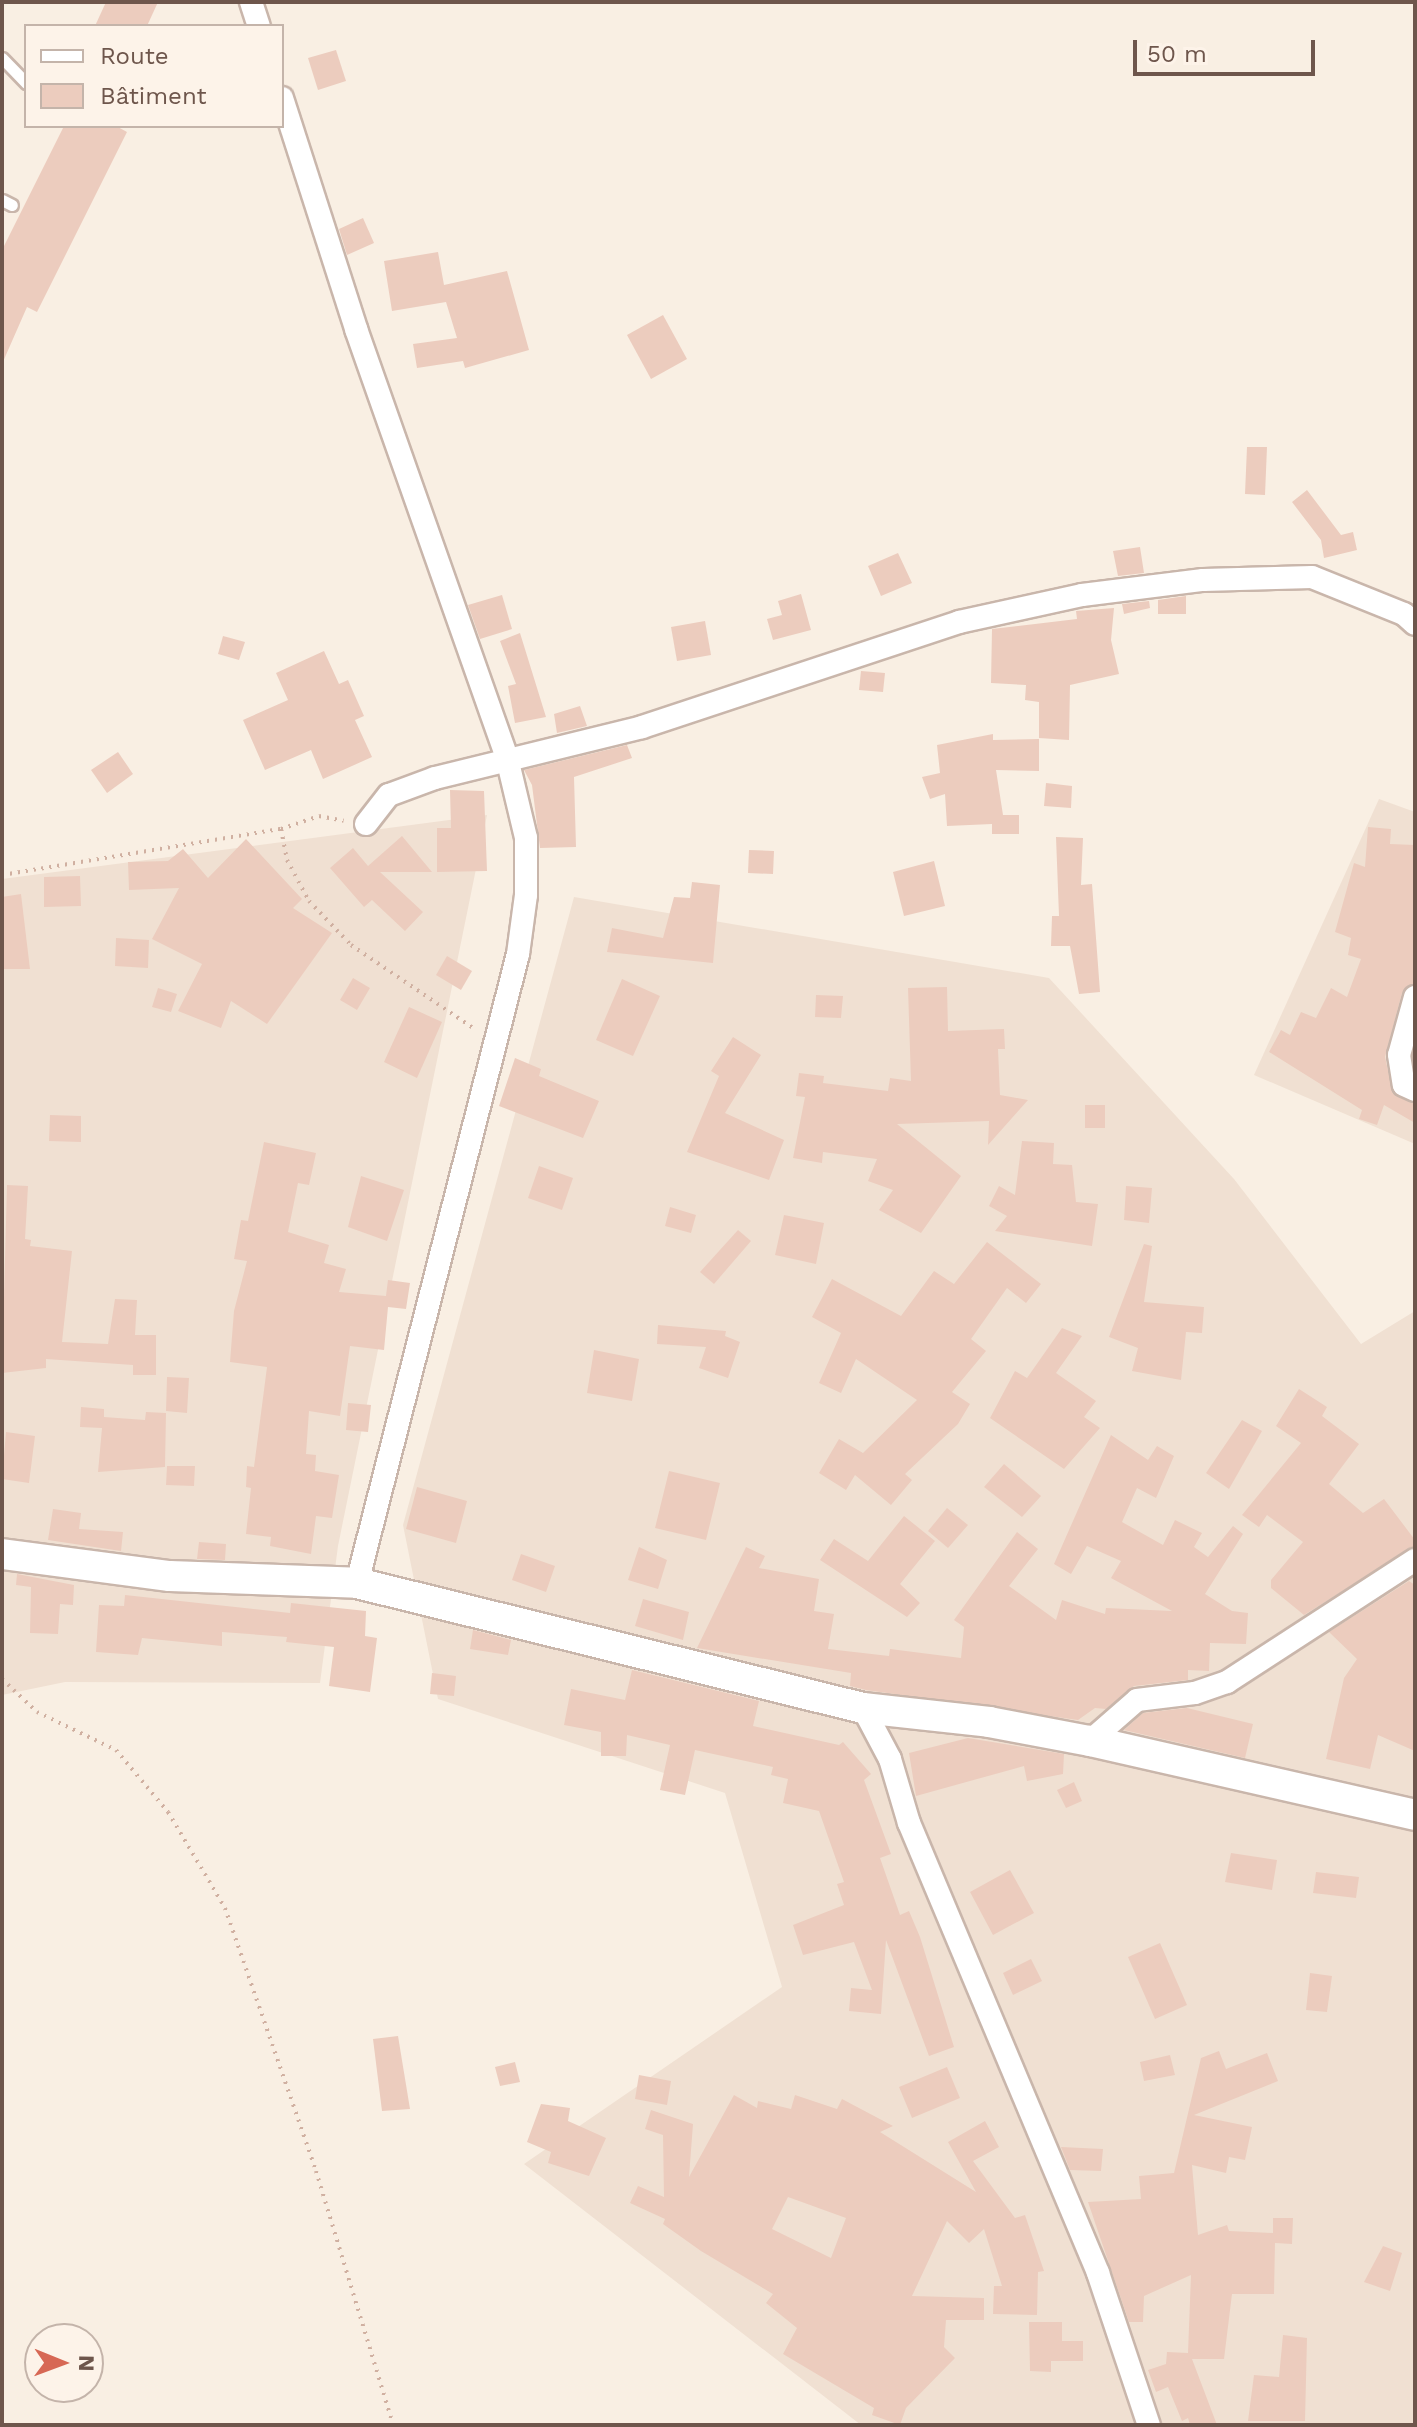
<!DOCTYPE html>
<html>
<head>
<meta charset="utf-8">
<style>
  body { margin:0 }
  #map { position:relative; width:1417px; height:2427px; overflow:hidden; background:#f9efe3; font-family:"Work Sans",sans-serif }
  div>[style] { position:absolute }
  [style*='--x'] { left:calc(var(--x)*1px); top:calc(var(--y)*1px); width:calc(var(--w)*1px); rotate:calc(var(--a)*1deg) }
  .residential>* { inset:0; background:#f0e0d2 }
  .building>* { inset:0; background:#ecccbe }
  .path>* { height:4px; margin-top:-2px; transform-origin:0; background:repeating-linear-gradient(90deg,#d0b0a1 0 2px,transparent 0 8px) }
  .roads { filter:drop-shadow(2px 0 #c9b6ab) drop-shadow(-2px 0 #c9b6ab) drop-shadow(0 2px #c9b6ab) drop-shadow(0 -2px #c9b6ab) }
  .lane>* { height:11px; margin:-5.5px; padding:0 5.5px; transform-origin:5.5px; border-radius:5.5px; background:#fff }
  .street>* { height:22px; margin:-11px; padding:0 11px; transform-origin:11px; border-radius:11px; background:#fff }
  .secondary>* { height:30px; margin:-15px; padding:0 15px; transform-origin:15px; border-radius:15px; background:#fff }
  span { translate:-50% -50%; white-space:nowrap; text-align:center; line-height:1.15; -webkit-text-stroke:6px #fdf3e9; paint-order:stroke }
  .frame { position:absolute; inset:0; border:4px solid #6e564c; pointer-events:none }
  .legend { position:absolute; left:24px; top:24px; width:260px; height:104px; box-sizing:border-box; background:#fdf3e9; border:2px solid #c4b4aa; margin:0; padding:10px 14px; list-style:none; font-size:24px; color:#6e564c }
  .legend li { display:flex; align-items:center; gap:16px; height:40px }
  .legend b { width:40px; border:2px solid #c4b4aa }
  .north { position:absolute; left:24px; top:2323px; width:80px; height:80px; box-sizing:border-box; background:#fdf3e9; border:2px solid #c4b4aa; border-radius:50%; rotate:91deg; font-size:22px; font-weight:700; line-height:32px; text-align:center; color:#6e564c }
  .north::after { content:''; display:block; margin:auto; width:28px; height:36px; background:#d76855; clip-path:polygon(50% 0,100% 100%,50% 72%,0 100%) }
  .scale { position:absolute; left:1133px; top:40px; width:182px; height:36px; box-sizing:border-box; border:4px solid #6e564c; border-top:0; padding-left:10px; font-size:24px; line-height:28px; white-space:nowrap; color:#6e564c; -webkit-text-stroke:6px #fdf3e9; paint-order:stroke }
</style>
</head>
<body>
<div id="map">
  <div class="residential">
    <i style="clip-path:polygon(1379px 799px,1415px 812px,1415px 1144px,1254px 1075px)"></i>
    <i style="clip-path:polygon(487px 815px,338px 1546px,320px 1683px,65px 1682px,2px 1695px,2px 879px)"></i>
    <i style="clip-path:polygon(574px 897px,1049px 978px,1234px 1179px,1361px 1344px,1415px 1311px,1415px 2425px,861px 2425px,524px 2164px,782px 1987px,725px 1793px,438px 1699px,403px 1525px)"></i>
  </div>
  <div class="building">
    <i style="clip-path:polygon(106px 2px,158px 2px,147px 26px,95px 26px)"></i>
    <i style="clip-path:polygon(336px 50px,346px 81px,318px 90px,308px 58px)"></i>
    <i style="clip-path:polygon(64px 126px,116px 126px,127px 132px,37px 312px,27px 307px,2px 364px,2px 250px)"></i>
    <i style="clip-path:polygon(363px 218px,374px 243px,347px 255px,339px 229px)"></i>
    <i style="clip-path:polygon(438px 252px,444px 285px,507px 271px,529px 350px,465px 368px,463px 361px,417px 368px,413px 344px,457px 338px,446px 302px,392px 311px,384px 261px)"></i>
    <i style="clip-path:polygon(663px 315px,687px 359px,651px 379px,627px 335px)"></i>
    <i style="clip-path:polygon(1247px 447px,1267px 447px,1265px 495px,1245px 494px)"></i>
    <i style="clip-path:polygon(1307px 490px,1341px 535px,1353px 532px,1357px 550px,1324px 558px,1321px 540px,1292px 502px)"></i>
    <i style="clip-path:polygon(1140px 547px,1144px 573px,1118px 576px,1113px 551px)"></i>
    <i style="clip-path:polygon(898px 553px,912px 583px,881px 596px,868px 566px)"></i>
    <i style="clip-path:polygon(801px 594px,811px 630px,773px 640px,767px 619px,782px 615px,778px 601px)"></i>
    <i style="clip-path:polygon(502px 595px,512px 629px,480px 639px,468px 605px)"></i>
    <i style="clip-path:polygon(1186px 596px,1186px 614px,1158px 614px,1158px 600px)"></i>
    <i style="clip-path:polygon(1149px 601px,1150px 608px,1124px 614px,1122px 604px)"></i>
    <i style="clip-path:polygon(1114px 608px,1111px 640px,1119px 674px,1070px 685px,1069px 740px,1039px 738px,1039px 702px,1025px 700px,1026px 685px,991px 683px,992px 629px,1077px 619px,1076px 611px)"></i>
    <i style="clip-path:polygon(705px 621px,711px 655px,677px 661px,671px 627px)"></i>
    <i style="clip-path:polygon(520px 633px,546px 717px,515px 723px,508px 686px,516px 684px,500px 641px)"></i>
    <i style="clip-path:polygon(223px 636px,245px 642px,239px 660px,218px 654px)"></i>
    <i style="clip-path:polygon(324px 651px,339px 684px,348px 680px,364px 716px,355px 720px,372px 757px,323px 779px,311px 750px,265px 770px,243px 720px,288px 700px,276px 673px)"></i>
    <i style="clip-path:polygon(861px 671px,885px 673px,883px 692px,859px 690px)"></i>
    <i style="clip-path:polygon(580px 706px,587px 726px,557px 733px,554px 714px)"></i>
    <i style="clip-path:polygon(993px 734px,993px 740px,1039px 739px,1039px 771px,996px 770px,1003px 815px,1019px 815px,1019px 834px,992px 834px,992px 824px,947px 826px,945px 794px,930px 799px,922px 777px,940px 773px,937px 745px)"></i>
    <i style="clip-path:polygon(627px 745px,632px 758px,574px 777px,576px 847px,540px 848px,532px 785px,524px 770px)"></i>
    <i style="clip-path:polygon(118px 752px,133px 774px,107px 793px,91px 770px)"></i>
    <i style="clip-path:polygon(1046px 783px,1072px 786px,1071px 808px,1044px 806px)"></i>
    <i style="clip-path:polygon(450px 790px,484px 791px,487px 871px,437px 872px,437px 828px,451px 828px)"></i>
    <i style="clip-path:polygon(1368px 827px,1391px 829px,1390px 844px,1415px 845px,1415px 983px,1402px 993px,1385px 1057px,1393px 1093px,1415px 1104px,1415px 1123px,1384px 1105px,1377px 1125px,1359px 1119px,1362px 1110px,1269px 1052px,1281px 1030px,1290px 1035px,1301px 1012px,1316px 1018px,1331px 988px,1347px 997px,1361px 959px,1348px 955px,1351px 938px,1335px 932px,1354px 863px,1365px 867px)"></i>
    <i style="clip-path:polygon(402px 836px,432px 872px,380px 872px,423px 912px,405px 931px,372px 900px,364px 907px,330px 868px,353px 848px,368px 866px)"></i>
    <i style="clip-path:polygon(1056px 837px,1083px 838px,1081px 885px,1092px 884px,1100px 992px,1079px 994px,1070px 946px,1051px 946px,1052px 916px,1059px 916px)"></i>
    <i style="clip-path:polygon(246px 839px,302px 899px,293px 908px,332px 933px,267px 1024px,231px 1001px,221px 1028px,178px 1011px,202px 964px,152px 939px,179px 888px,129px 890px,128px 862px,168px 861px,183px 849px,208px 878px)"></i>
    <i style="clip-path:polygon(749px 850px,774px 851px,773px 874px,748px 873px)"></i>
    <i style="clip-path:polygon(934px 861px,945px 906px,904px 916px,893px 872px)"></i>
    <i style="clip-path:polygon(80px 876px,81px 906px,44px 907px,44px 877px)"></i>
    <i style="clip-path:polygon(692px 882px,720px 885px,713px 963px,607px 952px,612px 928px,663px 938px,674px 897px,690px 898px)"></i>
    <i style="clip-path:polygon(21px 894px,30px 969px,2px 969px,2px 897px)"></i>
    <i style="clip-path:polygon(116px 938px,149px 940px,148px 968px,115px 966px)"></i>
    <i style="clip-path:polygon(447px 956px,472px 971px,461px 990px,436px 975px)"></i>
    <i style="clip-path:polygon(353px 978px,370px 988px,357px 1010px,340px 1000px)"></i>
    <i style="clip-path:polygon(622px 979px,660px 996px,633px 1056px,596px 1040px)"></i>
    <i style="clip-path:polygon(947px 987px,948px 1031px,1004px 1029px,1005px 1049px,998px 1049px,1000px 1095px,1028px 1100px,988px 1145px,989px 1121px,897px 1124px,961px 1176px,921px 1233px,879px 1210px,893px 1190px,868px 1181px,877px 1159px,823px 1152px,822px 1163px,793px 1158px,805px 1097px,796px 1096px,799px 1073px,824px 1076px,823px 1083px,888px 1091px,890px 1078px,911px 1081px,908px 988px)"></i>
    <i style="clip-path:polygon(158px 988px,177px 994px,171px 1012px,152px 1007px)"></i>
    <i style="clip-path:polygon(816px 995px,843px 996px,841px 1018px,815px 1017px)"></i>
    <i style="clip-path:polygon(409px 1007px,442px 1022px,417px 1078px,384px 1062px)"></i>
    <i style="clip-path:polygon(733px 1037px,761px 1055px,725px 1113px,784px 1140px,769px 1180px,687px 1152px,719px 1076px,711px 1071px)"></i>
    <i style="clip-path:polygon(515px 1058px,541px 1069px,539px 1076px,599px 1101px,583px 1138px,499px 1106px)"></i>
    <i style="clip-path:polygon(1085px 1105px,1105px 1105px,1105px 1128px,1085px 1128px)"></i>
    <i style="clip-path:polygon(50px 1115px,81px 1116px,81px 1142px,49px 1141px)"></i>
    <i style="clip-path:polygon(1022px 1141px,1054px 1143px,1053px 1164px,1072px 1165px,1076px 1202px,1098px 1204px,1092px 1246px,995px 1231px,1007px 1216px,989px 1206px,999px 1186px,1015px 1195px)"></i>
    <i style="clip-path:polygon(264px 1142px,316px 1153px,309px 1185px,298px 1183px,288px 1232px,329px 1245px,324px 1263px,346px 1269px,339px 1292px,386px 1296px,388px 1280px,410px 1283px,406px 1309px,388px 1307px,384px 1350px,350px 1346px,340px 1416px,309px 1411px,306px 1454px,316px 1455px,315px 1471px,339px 1475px,332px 1518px,316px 1516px,311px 1554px,270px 1546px,271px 1537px,246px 1534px,251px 1488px,246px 1487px,247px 1466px,254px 1467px,267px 1367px,230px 1362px,234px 1311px,247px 1261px,234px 1259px,241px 1220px,248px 1221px)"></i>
    <i style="clip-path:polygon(539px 1166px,573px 1178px,562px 1210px,528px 1198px)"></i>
    <i style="clip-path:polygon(361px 1176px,404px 1190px,387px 1241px,348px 1227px)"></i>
    <i style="clip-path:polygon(7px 1185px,28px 1186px,25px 1239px,31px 1240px,30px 1246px,72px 1251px,62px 1342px,108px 1344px,115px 1299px,137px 1300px,135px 1335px,156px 1335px,156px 1375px,133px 1375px,133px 1365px,46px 1359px,46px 1368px,2px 1373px)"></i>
    <i style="clip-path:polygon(1126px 1186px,1152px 1188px,1149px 1223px,1124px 1220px)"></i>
    <i style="clip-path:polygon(670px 1207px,696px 1215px,691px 1233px,665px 1226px)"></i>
    <i style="clip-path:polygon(784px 1215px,824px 1223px,816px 1264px,775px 1255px)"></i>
    <i style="clip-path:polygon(738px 1230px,751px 1241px,714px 1284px,700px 1272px)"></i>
    <i style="clip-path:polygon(987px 1242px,1041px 1284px,1026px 1303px,1007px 1288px,971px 1339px,986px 1351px,952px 1392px,970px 1404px,958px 1424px,905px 1474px,912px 1480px,891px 1505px,855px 1475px,846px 1490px,819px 1473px,839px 1439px,863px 1453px,917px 1400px,856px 1359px,841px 1393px,819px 1383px,841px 1333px,812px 1317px,832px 1279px,901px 1316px,934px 1271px,954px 1284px)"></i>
    <i style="clip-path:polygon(1144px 1244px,1152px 1246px,1144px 1302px,1204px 1307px,1202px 1333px,1186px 1332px,1181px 1380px,1132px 1371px,1138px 1348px,1109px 1337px)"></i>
    <i style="clip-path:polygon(658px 1325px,726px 1331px,725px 1336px,740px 1342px,728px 1378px,699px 1368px,706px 1347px,657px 1344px)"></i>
    <i style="clip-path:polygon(1062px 1328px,1082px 1336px,1056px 1373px,1096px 1401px,1084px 1417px,1100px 1428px,1064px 1469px,990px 1418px,1015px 1371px,1027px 1378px)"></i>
    <i style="clip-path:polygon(594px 1350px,639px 1359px,632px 1401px,587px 1393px)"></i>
    <i style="clip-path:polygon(167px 1377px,189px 1378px,187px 1413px,166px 1411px)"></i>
    <i style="clip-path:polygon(1299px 1389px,1327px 1407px,1322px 1416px,1359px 1444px,1329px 1484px,1363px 1513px,1384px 1499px,1415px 1540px,1415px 1546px,1304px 1615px,1271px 1588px,1271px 1580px,1303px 1542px,1267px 1515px,1259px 1527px,1242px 1515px,1301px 1443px,1276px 1426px)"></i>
    <i style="clip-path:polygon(348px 1403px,371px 1405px,368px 1432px,346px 1430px)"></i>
    <i style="clip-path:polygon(81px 1407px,104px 1409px,104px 1417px,145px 1420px,146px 1412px,166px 1413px,165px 1467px,98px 1472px,102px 1428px,80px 1427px)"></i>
    <i style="clip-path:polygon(1242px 1420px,1262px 1431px,1229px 1489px,1206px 1473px)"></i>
    <i style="clip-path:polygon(6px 1432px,35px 1436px,29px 1483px,2px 1479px)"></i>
    <i style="clip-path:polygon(1111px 1435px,1148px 1460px,1157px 1446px,1174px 1456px,1156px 1498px,1137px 1488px,1122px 1522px,1163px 1545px,1175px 1520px,1202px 1533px,1194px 1547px,1208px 1557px,1233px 1526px,1243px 1534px,1205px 1594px,1232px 1611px,1248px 1613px,1246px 1644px,1210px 1643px,1209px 1671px,1188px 1670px,1188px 1680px,1134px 1686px,1106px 1709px,1095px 1708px,1078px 1720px,866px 1690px,850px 1686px,851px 1673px,697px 1648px,746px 1547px,765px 1556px,759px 1568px,819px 1579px,814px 1611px,834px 1614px,828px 1649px,889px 1656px,890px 1649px,961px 1658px,964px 1627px,954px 1620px,1017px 1532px,1038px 1549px,1009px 1586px,1056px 1620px,1062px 1600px,1105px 1614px,1106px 1608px,1172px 1611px,1111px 1578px,1121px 1561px,1087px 1546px,1071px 1574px,1054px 1564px)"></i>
    <i style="clip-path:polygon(1004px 1464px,1041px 1496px,1022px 1517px,984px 1487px)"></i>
    <i style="clip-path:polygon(167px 1466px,195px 1466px,194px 1486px,166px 1485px)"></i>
    <i style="clip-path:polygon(669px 1471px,720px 1483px,706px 1540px,655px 1528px)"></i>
    <i style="clip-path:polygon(417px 1487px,467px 1501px,456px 1543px,406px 1529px)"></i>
    <i style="clip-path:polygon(947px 1508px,968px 1525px,948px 1548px,928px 1531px)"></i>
    <i style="clip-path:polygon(53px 1509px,81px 1513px,79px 1529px,123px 1532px,121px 1551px,48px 1540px)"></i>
    <i style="clip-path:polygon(904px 1516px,935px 1541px,900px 1584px,920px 1603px,907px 1617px,820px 1560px,834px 1539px,868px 1561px)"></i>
    <i style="clip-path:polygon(199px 1542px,226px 1544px,225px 1560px,197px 1559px)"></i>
    <i style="clip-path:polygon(639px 1547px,667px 1560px,658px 1589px,628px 1580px)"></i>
    <i style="clip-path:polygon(521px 1554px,555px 1566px,546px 1592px,512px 1580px)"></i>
    <i style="clip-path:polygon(17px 1574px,74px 1585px,73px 1605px,60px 1604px,58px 1634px,30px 1633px,31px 1587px,16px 1585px)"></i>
    <i style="clip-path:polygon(1409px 1581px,1415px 1585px,1415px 1751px,1378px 1735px,1370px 1769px,1326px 1759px,1344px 1678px,1357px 1659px,1329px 1632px)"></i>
    <i style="clip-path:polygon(125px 1595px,290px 1613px,291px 1603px,366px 1611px,365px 1636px,377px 1638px,370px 1692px,329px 1686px,334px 1647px,286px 1642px,287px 1637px,222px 1632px,222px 1646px,142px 1638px,138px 1655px,96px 1652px,99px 1605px,124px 1606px)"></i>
    <i style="clip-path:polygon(643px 1599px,689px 1612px,683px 1640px,635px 1626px)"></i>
    <i style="clip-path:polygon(473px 1630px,511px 1640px,508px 1655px,470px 1649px)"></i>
    <i style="clip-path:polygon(632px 1670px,759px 1701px,753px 1726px,839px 1745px,843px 1742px,871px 1774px,864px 1780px,891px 1854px,880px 1858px,900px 1915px,909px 1911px,920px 1937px,954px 2047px,929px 2056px,886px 1940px,881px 2014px,849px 2011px,851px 1988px,872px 1990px,854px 1942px,803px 1955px,793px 1925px,844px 1905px,837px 1884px,844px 1882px,819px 1811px,783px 1803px,788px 1779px,771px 1775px,773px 1767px,695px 1750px,685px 1795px,660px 1790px,670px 1745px,627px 1735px,626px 1756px,601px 1756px,601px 1732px,564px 1725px,571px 1689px,625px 1700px)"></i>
    <i style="clip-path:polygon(432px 1673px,456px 1676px,454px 1696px,430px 1694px)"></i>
    <i style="clip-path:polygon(1187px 1708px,1253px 1724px,1245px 1758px,1124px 1730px,1143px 1713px)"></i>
    <i style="clip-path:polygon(968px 1738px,1064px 1754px,1063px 1774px,1027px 1781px,1024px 1766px,916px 1796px,909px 1753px)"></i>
    <i style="clip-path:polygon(1074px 1782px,1082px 1801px,1066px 1808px,1057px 1790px)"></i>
    <i style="clip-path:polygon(1231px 1853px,1277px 1860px,1272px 1890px,1225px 1882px)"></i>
    <i style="clip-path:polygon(1010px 1870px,1034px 1913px,993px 1935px,970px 1892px)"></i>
    <i style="clip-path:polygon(1316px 1872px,1359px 1877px,1356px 1898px,1313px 1893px)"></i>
    <i style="clip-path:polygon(1160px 1943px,1187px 2005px,1155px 2019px,1128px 1957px)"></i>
    <i style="clip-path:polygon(1031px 1959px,1042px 1981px,1013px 1995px,1003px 1973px)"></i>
    <i style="clip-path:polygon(1310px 1973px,1332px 1976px,1327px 2012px,1306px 2010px)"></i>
    <i style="clip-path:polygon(398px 2036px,410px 2109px,382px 2111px,373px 2039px)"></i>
    <i style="clip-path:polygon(1219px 2051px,1226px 2069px,1267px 2053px,1278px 2081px,1194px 2115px,1252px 2127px,1245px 2160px,1229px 2157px,1226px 2173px,1192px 2165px,1198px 2235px,1227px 2225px,1229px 2231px,1273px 2233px,1273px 2218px,1293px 2218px,1292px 2244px,1275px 2243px,1274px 2294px,1232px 2294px,1224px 2359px,1192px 2359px,1217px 2425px,1190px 2425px,1188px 2418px,1182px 2421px,1168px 2387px,1156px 2392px,1148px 2370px,1166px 2364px,1167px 2352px,1188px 2353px,1191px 2275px,1144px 2296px,1143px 2322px,1129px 2322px,1088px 2202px,1141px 2199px,1139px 2176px,1174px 2173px,1201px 2058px)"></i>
    <i style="clip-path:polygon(1170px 2055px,1175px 2075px,1144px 2081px,1140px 2062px)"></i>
    <i style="clip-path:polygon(515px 2062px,520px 2082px,500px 2086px,495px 2067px)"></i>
    <i style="clip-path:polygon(947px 2067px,960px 2098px,912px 2118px,899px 2087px)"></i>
    <i style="clip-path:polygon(639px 2075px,671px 2081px,667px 2105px,635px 2099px)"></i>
    <i style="clip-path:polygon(evenodd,734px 2095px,757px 2108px,758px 2101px,791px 2109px,795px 2095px,837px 2109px,842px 2099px,893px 2126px,880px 2132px,976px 2192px,948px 2142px,985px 2121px,999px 2147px,973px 2161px,1015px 2218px,1025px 2215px,1044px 2271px,1038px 2272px,1037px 2315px,993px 2314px,994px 2286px,1002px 2286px,984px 2229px,969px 2243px,947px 2221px,912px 2296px,984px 2298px,984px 2320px,946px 2320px,944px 2347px,955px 2358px,906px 2408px,900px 2425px,872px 2415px,874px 2408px,783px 2354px,797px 2328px,766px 2303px,773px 2294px,701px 2251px,663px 2224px,665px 2219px,630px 2203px,638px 2186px,664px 2197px,663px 2135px,645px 2129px,651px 2110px,693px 2124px,689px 2177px,734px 2095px,788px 2197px,846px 2218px,831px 2258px,772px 2229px,788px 2197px)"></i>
    <i style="clip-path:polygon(541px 2104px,570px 2108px,568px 2121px,606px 2138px,589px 2176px,548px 2163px,551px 2152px,527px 2142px)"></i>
    <i style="clip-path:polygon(1061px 2147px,1103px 2149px,1101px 2171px,1070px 2170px)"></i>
    <i style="clip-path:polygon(1383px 2246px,1402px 2253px,1390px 2291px,1364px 2282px)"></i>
    <i style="clip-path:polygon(1029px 2322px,1062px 2322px,1062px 2341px,1083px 2341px,1083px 2361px,1051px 2361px,1051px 2372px,1030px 2371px)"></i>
    <i style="clip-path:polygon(1283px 2335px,1307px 2338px,1305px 2421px,1248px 2421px,1254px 2375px,1279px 2377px)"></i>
  </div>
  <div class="path">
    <i style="--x:281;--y:829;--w:32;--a:79"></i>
    <i style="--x:287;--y:860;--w:47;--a:61.8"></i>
    <i style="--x:309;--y:901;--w:61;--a:46.3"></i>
    <i style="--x:351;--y:945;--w:151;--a:34.2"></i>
    <i style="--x:2;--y:875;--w:283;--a:-9.4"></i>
    <i style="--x:281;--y:829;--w:40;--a:-18.9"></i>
    <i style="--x:319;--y:816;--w:25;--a:11"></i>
    <i style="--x:2;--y:1679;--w:48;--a:43.3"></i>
    <i style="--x:37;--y:1712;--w:88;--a:25.7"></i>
    <i style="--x:116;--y:1750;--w:81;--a:50"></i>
    <i style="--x:168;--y:1812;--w:112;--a:59.3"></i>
    <i style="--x:225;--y:1908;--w:278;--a:70.9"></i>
    <i style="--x:316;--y:2171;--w:265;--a:73.1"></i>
  </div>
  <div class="roads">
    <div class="lane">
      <i style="--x:2;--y:58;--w:35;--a:46"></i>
      <i style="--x:2;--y:200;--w:11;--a:27"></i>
    </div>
    <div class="street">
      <i style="--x:251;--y:2;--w:25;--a:72"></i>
      <i style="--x:282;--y:98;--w:243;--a:72.2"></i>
      <i style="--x:356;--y:329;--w:455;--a:70.6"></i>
      <i style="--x:507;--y:758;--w:82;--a:76.6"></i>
      <i style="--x:526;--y:838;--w:57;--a:90"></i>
      <i style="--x:526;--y:895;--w:60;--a:97.7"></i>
      <i style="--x:518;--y:954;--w:649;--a:104.36"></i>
      <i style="--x:366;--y:824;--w:37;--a:-52"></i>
      <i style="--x:389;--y:795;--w:49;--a:-20.3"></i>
      <i style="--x:435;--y:778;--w:213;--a:-13.8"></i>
      <i style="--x:642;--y:727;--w:334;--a:-18.3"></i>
      <i style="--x:959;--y:622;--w:126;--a:-12.4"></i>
      <i style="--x:1082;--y:595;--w:122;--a:-7.1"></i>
      <i style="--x:1203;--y:580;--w:109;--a:-1.6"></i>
      <i style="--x:1312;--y:577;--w:99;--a:21.9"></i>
      <i style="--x:1404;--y:614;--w:15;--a:42"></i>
      <i style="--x:1415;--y:997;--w:60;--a:105.4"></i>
      <i style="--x:1399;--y:1055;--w:30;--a:81"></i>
      <i style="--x:1404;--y:1085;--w:12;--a:24"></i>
      <i style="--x:863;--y:1708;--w:58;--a:62.1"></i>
      <i style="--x:890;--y:1759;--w:67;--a:73.5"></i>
      <i style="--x:909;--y:1823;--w:488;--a:67.2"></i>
      <i style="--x:1098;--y:2273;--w:160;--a:71.5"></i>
      <i style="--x:1090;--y:1741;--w:62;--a:-41.1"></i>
      <i style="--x:1137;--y:1700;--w:58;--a:-6.9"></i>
      <i style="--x:1195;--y:1693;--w:34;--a:-19"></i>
      <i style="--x:1227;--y:1682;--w:224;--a:-33"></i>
    </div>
    <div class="secondary">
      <i style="--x:2;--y:1554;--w:169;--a:7.5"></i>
      <i style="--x:170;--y:1576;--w:187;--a:2.1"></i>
      <i style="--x:357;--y:1583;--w:521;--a:13.88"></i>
      <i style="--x:863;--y:1708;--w:127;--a:6.3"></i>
      <i style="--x:989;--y:1722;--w:103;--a:10.7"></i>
      <i style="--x:1090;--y:1741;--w:333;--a:12.8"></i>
    </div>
  </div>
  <div class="frame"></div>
  <ul class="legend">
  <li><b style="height:10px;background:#fff"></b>Route</li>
  <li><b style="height:22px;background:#ecccbe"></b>Bâtiment</li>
  </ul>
  <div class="north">N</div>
  <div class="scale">50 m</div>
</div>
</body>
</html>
